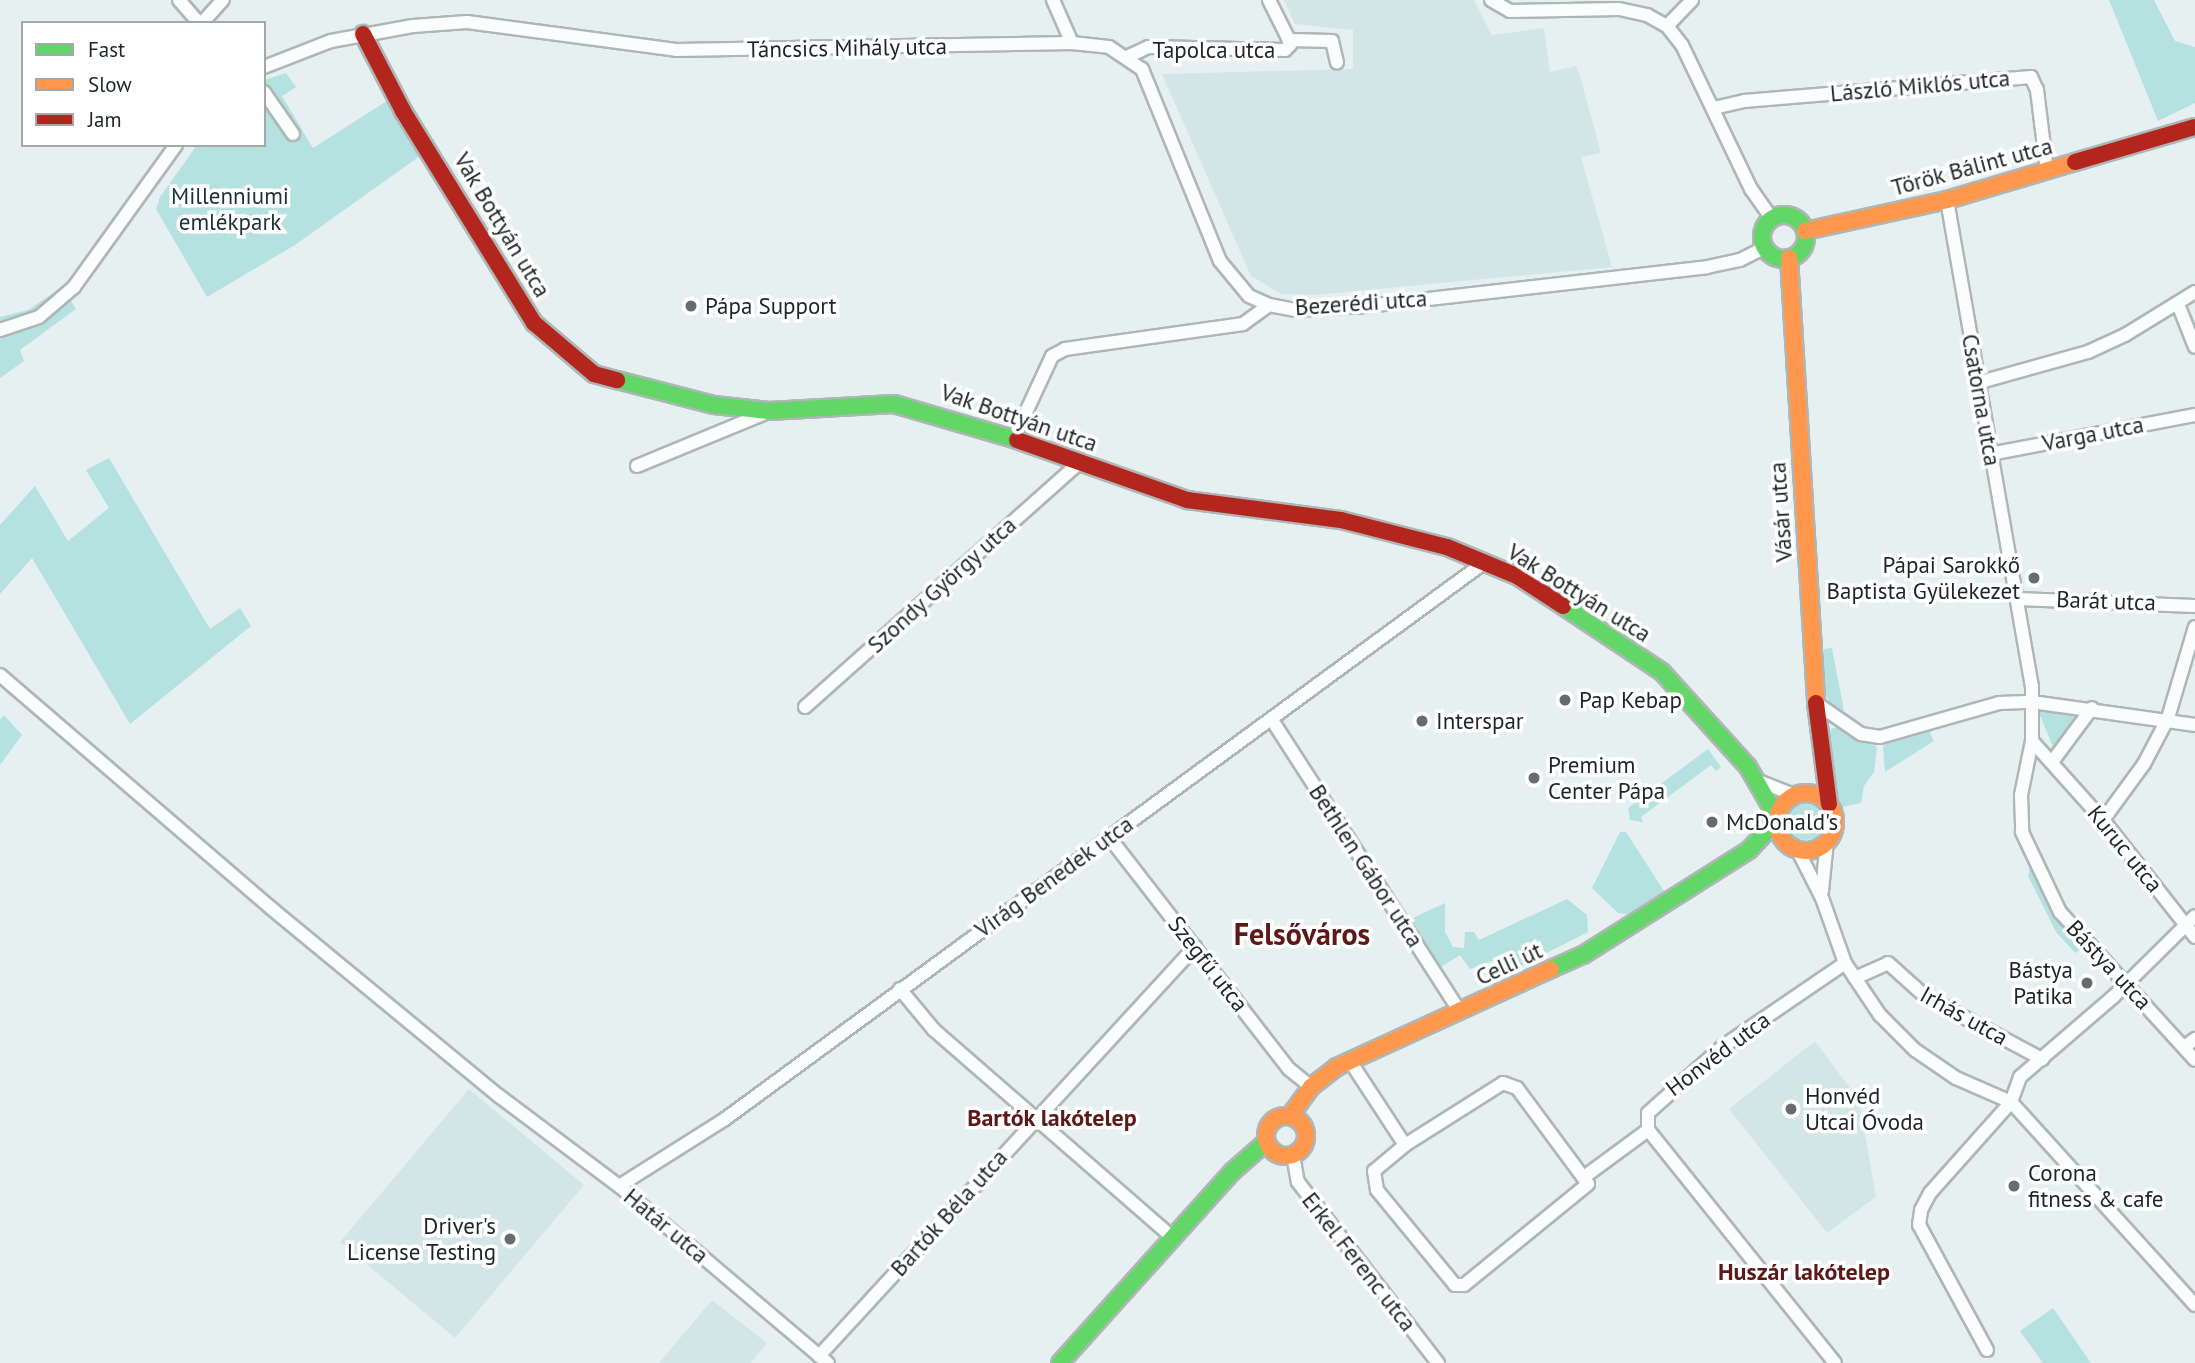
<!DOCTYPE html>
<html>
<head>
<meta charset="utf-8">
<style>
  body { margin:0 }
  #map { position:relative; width:2195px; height:1363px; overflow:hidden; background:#e6f0f0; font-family:"PT Sans",sans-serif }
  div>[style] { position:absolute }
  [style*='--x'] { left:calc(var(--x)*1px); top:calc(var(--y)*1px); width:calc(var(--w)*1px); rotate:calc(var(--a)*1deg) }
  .built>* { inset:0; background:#d3e6e6 }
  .green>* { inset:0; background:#b6e1e1 }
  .round { border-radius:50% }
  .roads { filter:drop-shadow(2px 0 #aeb6b6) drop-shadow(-2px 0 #aeb6b6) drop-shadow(0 2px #aeb6b6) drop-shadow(0 -2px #aeb6b6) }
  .street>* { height:12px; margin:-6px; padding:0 6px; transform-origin:6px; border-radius:6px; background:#fbfdfd }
  .fast>* { height:16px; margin:-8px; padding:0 8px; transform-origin:8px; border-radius:8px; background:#63d668 }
  .fast>.ring { margin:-8px; padding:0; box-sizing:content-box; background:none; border:16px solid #63d668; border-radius:50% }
  .slow>* { height:16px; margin:-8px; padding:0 8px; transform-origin:8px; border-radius:8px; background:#ff974d }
  .slow>.ring { margin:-8px; padding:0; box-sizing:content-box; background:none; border:16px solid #ff974d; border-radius:50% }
  .jam>* { height:16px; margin:-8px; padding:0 8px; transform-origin:8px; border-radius:8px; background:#b3261e }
  .dots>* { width:19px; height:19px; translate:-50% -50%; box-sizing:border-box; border:4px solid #fff; border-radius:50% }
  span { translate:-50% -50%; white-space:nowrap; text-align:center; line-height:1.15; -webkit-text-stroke:7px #fff; paint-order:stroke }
  .street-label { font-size:23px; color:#1f2525 }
  .park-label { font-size:23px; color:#1c3232 }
  .poi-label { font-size:23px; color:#1f2525 }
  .left { translate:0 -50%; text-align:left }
  .right { translate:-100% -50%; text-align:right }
  .neighbourhood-label { font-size:24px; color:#5d1917; font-weight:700 }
  .district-label { font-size:30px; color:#5d1917; font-weight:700 }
  .legend { position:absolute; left:21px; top:21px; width:245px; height:126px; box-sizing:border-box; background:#fff; border:2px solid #a5a8a8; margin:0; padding:9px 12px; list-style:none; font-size:21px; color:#1f2525 }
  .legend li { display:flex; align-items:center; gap:14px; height:35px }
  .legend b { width:35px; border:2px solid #a5a8a8 }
</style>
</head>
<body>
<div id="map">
  <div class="built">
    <i style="clip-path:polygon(1284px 0,1474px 0,1492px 35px,1544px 28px,1550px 72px,1576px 66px,1580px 76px,1601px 153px,1581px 157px,1612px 267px,1315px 295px,1281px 294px,1251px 276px,1162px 74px,1353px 69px,1353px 30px,1295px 24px)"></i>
    <i style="clip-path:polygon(1815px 1041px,1859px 1100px,1876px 1197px,1827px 1233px,1729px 1109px)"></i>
    <i style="clip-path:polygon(469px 1089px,584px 1185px,455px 1338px,340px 1242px)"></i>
    <i style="clip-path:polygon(712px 1300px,767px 1343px,751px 1363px,659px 1363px)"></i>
  </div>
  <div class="green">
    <i style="clip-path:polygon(2109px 0,2154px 0,2175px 41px,2195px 47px,2195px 103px,2158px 121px)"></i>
    <i style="clip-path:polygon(286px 73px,296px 87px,282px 96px,313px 148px,390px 99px,424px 153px,295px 245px,207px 297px,156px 209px,160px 197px,197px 145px,264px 145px,264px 80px)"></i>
    <i style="clip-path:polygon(62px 287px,76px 309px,20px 350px,24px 361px,0 378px,0 317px,28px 310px)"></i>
    <i style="clip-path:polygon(109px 458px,210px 629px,240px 608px,251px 626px,130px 724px,32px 558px,0 594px,0 525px,35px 486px,68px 541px,109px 508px,86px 470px)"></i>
    <i style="clip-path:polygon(1832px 648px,1844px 711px,1830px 704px,1821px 684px,1824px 649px)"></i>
    <i style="clip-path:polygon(2043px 707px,2081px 714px,2059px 745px,2053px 747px,2039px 713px)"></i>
    <i style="clip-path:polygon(4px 715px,22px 735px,0 765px,0 719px)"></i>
    <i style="clip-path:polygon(1832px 728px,1843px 728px,1877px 747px,1874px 772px,1864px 786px,1861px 803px,1842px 807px,1837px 797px,1827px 739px)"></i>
    <i style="clip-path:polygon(1928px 728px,1934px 741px,1885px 772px,1883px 747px,1889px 741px)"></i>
    <i style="clip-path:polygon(1708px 749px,1721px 767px,1716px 771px,1711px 765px,1641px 817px,1643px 822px,1630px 820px,1628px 808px)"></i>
    <i class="round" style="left:1787px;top:802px;width:38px;height:38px"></i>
    <i style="clip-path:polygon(1620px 832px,1626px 832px,1664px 891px,1664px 897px,1633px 915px,1618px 913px,1592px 888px)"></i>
    <i style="clip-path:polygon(2030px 867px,2060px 918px,2082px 949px,2075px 953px,2056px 932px,2028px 876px)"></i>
    <i style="clip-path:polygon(1567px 899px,1587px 915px,1588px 932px,1513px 970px,1506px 956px,1470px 969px,1460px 955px,1441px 967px,1412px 925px,1413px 918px,1445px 903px,1445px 932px,1453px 947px,1464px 948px,1465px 932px,1474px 932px,1479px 940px)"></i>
    <i style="clip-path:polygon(2053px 1308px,2091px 1363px,2043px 1363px,2020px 1331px)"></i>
  </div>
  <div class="roads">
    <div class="street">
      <i style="--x:179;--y:0;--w:30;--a:49"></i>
      <i style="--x:1053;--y:0;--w:47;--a:66.2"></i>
      <i style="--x:1491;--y:0;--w:22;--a:30"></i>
      <i style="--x:1510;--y:11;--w:109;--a:-1.1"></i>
      <i style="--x:1619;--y:9;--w:29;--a:12"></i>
      <i style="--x:1647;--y:15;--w:23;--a:29"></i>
      <i style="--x:1667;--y:26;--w:24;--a:52"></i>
      <i style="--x:1682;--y:45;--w:160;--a:64.4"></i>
      <i style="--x:1751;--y:189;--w:37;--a:55"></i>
      <i style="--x:202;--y:23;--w:31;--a:-48"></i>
      <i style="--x:1667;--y:26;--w:36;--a:-46"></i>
      <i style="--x:1289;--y:40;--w:43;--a:1.3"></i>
      <i style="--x:1332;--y:41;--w:22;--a:77"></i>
      <i style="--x:1129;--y:56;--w:21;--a:-25"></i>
      <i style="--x:1148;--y:47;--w:137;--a:1.3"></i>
      <i style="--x:1285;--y:50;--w:7;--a:-45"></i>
      <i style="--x:1290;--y:45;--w:9;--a:-108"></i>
      <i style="--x:1287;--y:36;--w:40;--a:-116.6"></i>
      <i style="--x:264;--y:67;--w:72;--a:-21.2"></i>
      <i style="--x:331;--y:41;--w:83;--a:-10.4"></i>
      <i style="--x:413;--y:26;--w:54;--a:-4.2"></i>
      <i style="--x:467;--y:22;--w:211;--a:7.6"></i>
      <i style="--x:676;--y:50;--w:396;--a:-1"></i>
      <i style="--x:1072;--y:43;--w:37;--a:6"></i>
      <i style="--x:1109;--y:47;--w:40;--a:34"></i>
      <i style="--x:1142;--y:69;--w:207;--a:67.9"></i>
      <i style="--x:1220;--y:261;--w:45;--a:50.4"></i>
      <i style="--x:1249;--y:296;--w:22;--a:24"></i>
      <i style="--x:1269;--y:305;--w:26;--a:11"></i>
      <i style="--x:1295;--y:310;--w:72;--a:-3.2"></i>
      <i style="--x:1367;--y:306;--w:342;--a:-6.5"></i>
      <i style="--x:1707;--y:267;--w:34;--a:-12"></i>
      <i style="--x:1740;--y:260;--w:28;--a:-27"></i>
      <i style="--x:264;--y:92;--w:51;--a:55.4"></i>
      <i style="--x:1714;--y:108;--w:31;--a:-13"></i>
      <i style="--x:1744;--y:101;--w:288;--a:-4.8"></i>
      <i style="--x:2031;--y:77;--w:14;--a:65"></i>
      <i style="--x:2037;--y:90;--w:82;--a:83"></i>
      <i style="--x:1947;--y:200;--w:493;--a:80.1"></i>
      <i style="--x:2032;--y:686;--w:55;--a:90"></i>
      <i style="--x:2032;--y:741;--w:55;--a:101.5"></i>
      <i style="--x:2021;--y:795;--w:37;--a:88"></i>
      <i style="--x:2022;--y:832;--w:89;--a:64.6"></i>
      <i style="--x:2060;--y:912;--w:200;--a:47.6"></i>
      <i style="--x:2178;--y:304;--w:46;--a:68.4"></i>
      <i style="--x:0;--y:330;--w:41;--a:-18.4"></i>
      <i style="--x:39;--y:317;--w:46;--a:-40.6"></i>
      <i style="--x:74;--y:287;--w:175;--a:-54.3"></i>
      <i style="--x:1977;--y:383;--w:115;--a:-15.6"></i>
      <i style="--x:2088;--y:352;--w:41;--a:-24.7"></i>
      <i style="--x:2125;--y:335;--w:82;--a:-31.6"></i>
      <i style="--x:1014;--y:438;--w:90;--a:-65.1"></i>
      <i style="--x:1052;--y:356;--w:15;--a:-28"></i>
      <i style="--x:1065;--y:349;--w:180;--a:-8"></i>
      <i style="--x:1243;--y:324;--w:32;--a:-36"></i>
      <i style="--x:1990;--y:454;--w:209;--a:-10.8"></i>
      <i style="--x:637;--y:466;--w:142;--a:-22.4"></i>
      <i style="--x:2018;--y:599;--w:177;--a:2.3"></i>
      <i style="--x:0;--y:675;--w:359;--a:40.7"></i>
      <i style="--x:272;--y:909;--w:294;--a:39.5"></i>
      <i style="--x:499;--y:1096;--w:150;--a:36.9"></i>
      <i style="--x:619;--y:1186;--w:274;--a:40.3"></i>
      <i style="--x:1816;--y:703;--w:55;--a:34.6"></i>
      <i style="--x:1861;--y:734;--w:19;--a:9"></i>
      <i style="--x:1880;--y:737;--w:124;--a:-15.9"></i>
      <i style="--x:1999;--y:703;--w:33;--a:-2"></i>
      <i style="--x:2032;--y:702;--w:165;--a:8"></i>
      <i style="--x:805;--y:707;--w:368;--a:-41.7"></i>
      <i style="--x:1272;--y:720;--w:347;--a:57.2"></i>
      <i style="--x:2032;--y:741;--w:106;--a:48.1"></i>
      <i style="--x:2103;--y:820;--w:149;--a:51.8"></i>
      <i style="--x:2052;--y:762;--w:67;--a:-53.5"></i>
      <i style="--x:1756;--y:780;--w:41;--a:21.5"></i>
      <i style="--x:2103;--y:820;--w:69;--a:-53.8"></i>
      <i style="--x:2144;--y:764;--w:52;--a:-62.4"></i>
      <i style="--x:2168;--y:718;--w:95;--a:-73.5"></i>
      <i style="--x:1109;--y:837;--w:294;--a:52.2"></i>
      <i style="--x:1289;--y:1069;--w:28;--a:39"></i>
      <i style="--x:1797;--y:849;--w:55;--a:63"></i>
      <i style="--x:1822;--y:898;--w:69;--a:70.5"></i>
      <i style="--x:1845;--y:963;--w:63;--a:56.1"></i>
      <i style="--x:1880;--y:1015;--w:49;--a:45"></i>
      <i style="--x:1915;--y:1050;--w:50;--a:34.3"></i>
      <i style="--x:1956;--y:1078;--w:60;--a:23.6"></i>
      <i style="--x:2011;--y:1102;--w:274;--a:47.8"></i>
      <i style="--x:1822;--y:891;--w:50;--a:-84.3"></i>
      <i style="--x:1855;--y:978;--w:36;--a:-24"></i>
      <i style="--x:1888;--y:963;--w:51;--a:41.8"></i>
      <i style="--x:1926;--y:997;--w:132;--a:28.1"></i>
      <i style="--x:900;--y:989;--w:53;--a:50.3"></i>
      <i style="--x:934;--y:1030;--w:317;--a:41"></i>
      <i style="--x:2184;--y:1047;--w:14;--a:-36"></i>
      <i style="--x:1350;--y:1061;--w:100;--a:56.8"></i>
      <i style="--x:1503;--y:1083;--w:15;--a:20"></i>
      <i style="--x:1517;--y:1088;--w:119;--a:53.5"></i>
      <i style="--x:1588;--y:1184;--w:160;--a:140.8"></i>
      <i style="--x:1464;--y:1285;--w:9;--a:180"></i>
      <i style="--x:1455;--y:1285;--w:123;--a:-129.4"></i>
      <i style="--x:1377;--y:1190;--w:19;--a:-99"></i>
      <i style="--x:1374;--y:1171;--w:40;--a:-40"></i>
      <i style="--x:1405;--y:1145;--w:116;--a:-32.3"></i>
      <i style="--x:1293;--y:1155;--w:27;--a:80"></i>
      <i style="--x:1298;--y:1182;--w:229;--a:52.3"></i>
      <i style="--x:1584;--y:1177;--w:79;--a:-36.3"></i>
      <i style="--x:619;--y:1186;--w:125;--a:-32.3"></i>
      <i style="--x:725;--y:1119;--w:942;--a:-36.24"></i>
      <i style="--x:1987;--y:1350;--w:142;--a:-118.5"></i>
      <i style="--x:1919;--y:1225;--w:15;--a:-82"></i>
      <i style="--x:1921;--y:1210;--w:19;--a:-62"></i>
      <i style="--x:1930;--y:1193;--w:122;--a:-48.3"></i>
      <i style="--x:2011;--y:1102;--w:27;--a:-70"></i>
      <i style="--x:2020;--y:1077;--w:123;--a:-40.7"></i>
      <i style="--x:2113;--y:997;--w:115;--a:-44.6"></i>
      <i style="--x:819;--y:1356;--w:556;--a:-47.41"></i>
      <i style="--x:1835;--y:1363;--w:299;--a:-128.7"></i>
      <i style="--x:1648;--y:1130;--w:17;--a:-90"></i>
      <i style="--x:1648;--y:1113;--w:99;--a:-41.7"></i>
      <i style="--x:1722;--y:1047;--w:149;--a:-34.3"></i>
    </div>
    <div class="fast">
      <i class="ring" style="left:1762px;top:215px;width:28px;height:28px"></i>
      <i style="--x:617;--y:380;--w:100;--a:14.5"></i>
      <i style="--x:714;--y:405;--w:55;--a:6.2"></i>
      <i style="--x:769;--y:411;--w:125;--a:-3.2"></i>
      <i style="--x:894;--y:404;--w:128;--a:16.3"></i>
      <i style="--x:1563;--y:606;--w:119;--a:33.7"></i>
      <i style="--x:1662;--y:672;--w:128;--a:47.8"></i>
      <i style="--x:1748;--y:767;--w:58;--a:59.9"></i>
      <i style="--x:1551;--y:969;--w:35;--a:-24"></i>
      <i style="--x:1583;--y:955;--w:196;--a:-32.3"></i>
      <i style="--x:1749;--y:850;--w:41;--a:-47"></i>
      <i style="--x:1060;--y:1363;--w:258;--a:-48"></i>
      <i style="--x:1233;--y:1171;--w:44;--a:-41.3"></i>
    </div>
    <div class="slow">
      <i style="--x:1805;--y:231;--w:145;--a:-12.3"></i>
      <i style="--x:1947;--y:200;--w:134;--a:-16.5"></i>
      <i style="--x:1789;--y:258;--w:446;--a:86.5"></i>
      <i class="ring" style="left:1777px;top:793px;width:42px;height:42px"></i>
      <i class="ring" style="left:1266px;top:1116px;width:24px;height:24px"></i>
      <i style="--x:1290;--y:1116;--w:36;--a:-54"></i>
      <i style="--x:1311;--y:1087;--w:33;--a:-38"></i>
      <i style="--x:1337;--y:1067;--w:235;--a:-24.6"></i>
    </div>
    <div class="jam">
      <i style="--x:363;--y:34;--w:87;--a:62.5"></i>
      <i style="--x:403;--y:111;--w:249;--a:58.3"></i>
      <i style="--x:534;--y:323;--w:79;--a:40.4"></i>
      <i style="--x:594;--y:374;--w:24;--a:15"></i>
      <i style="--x:2075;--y:162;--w:125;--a:-16.3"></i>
      <i style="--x:1017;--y:440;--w:180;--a:19.4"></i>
      <i style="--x:1187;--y:500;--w:155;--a:7.4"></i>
      <i style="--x:1341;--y:520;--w:109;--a:14.3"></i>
      <i style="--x:1447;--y:547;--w:76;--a:22.5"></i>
      <i style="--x:1517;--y:576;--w:55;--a:33.1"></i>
      <i style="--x:1816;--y:703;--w:102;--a:82.7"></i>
    </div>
  </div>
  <div class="dots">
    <i style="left:691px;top:306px;background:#656c6c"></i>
    <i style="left:2034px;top:578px;background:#656c6c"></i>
    <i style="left:1565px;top:700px;background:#656c6c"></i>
    <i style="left:1422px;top:721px;background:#656c6c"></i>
    <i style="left:1534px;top:778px;background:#656c6c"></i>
    <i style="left:1712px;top:822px;background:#656c6c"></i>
    <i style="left:2087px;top:983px;background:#656c6c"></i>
    <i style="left:1791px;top:1109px;background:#656c6c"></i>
    <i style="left:2014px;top:1186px;background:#656c6c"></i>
    <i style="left:510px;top:1239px;background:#656c6c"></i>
  </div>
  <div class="street-label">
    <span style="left:847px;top:48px;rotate:-1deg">Táncsics Mihály utca</span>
    <span style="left:1214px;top:50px">Tapolca utca</span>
    <span style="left:1920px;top:86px;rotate:-5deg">László Miklós utca</span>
    <span style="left:1972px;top:167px;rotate:-15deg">Török Bálint utca</span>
    <span style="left:502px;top:225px;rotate:59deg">Vak Bottyán utca</span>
    <span style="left:1361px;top:303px;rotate:-4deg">Bezerédi utca</span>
    <span style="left:1981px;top:400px;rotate:80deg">Csatorna utca</span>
    <span style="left:1019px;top:418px;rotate:19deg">Vak Bottyán utca</span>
    <span style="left:2093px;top:434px;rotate:-11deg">Varga utca</span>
    <span style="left:1781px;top:512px;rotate:-94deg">Vásár utca</span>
    <span style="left:942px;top:585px;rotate:-42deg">Szondy György utca</span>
    <span style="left:1579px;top:593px;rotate:32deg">Vak Bottyán utca</span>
    <span style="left:2106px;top:601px;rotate:2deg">Barát utca</span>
    <span style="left:2125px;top:849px;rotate:51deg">Kuruc utca</span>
    <span style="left:1366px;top:866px;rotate:57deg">Bethlen Gábor utca</span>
    <span style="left:1054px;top:877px;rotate:-36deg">Virág Benedek utca</span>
    <span style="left:1208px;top:964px;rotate:52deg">Szegfű utca</span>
    <span style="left:1509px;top:964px;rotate:-25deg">Celli út</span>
    <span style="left:2109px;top:965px;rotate:47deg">Bástya utca</span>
    <span style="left:1964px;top:1016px;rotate:29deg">Irhás utca</span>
    <span style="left:1718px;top:1054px;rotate:-37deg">Honvéd utca</span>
    <span style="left:949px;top:1213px;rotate:-48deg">Bartók Béla utca</span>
    <span style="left:666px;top:1226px;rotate:40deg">Határ utca</span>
    <span style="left:1359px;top:1262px;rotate:52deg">Erkel Ferenc utca</span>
  </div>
  <div class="park-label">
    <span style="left:230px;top:209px">Millenniumi<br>emlékpark</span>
  </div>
  <div class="poi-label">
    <span class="left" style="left:705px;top:306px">Pápa Support</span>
    <span class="right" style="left:2020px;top:578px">Pápai Sarokkő<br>Baptista Gyülekezet</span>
    <span class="left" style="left:1579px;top:700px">Pap Kebap</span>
    <span class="left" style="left:1436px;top:721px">Interspar</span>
    <span class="left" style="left:1548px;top:778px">Premium<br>Center Pápa</span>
    <span class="left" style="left:1726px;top:822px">McDonald's</span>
    <span class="right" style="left:2073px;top:983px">Bástya<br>Patika</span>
    <span class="left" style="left:1805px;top:1109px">Honvéd<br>Utcai Óvoda</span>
    <span class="left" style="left:2028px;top:1186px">Corona<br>fitness &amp; cafe</span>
    <span class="right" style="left:496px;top:1239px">Driver's<br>License Testing</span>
  </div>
  <div class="neighbourhood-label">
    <span style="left:1052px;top:1118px">Bartók lakótelep</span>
    <span style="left:1804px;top:1272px">Huszár lakótelep</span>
  </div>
  <div class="district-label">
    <span style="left:1302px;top:934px">Felsőváros</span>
  </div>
  <ul class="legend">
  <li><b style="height:9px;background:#63d668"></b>Fast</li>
  <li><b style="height:9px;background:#ff974d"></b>Slow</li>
  <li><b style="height:9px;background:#b3261e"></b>Jam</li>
  </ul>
</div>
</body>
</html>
